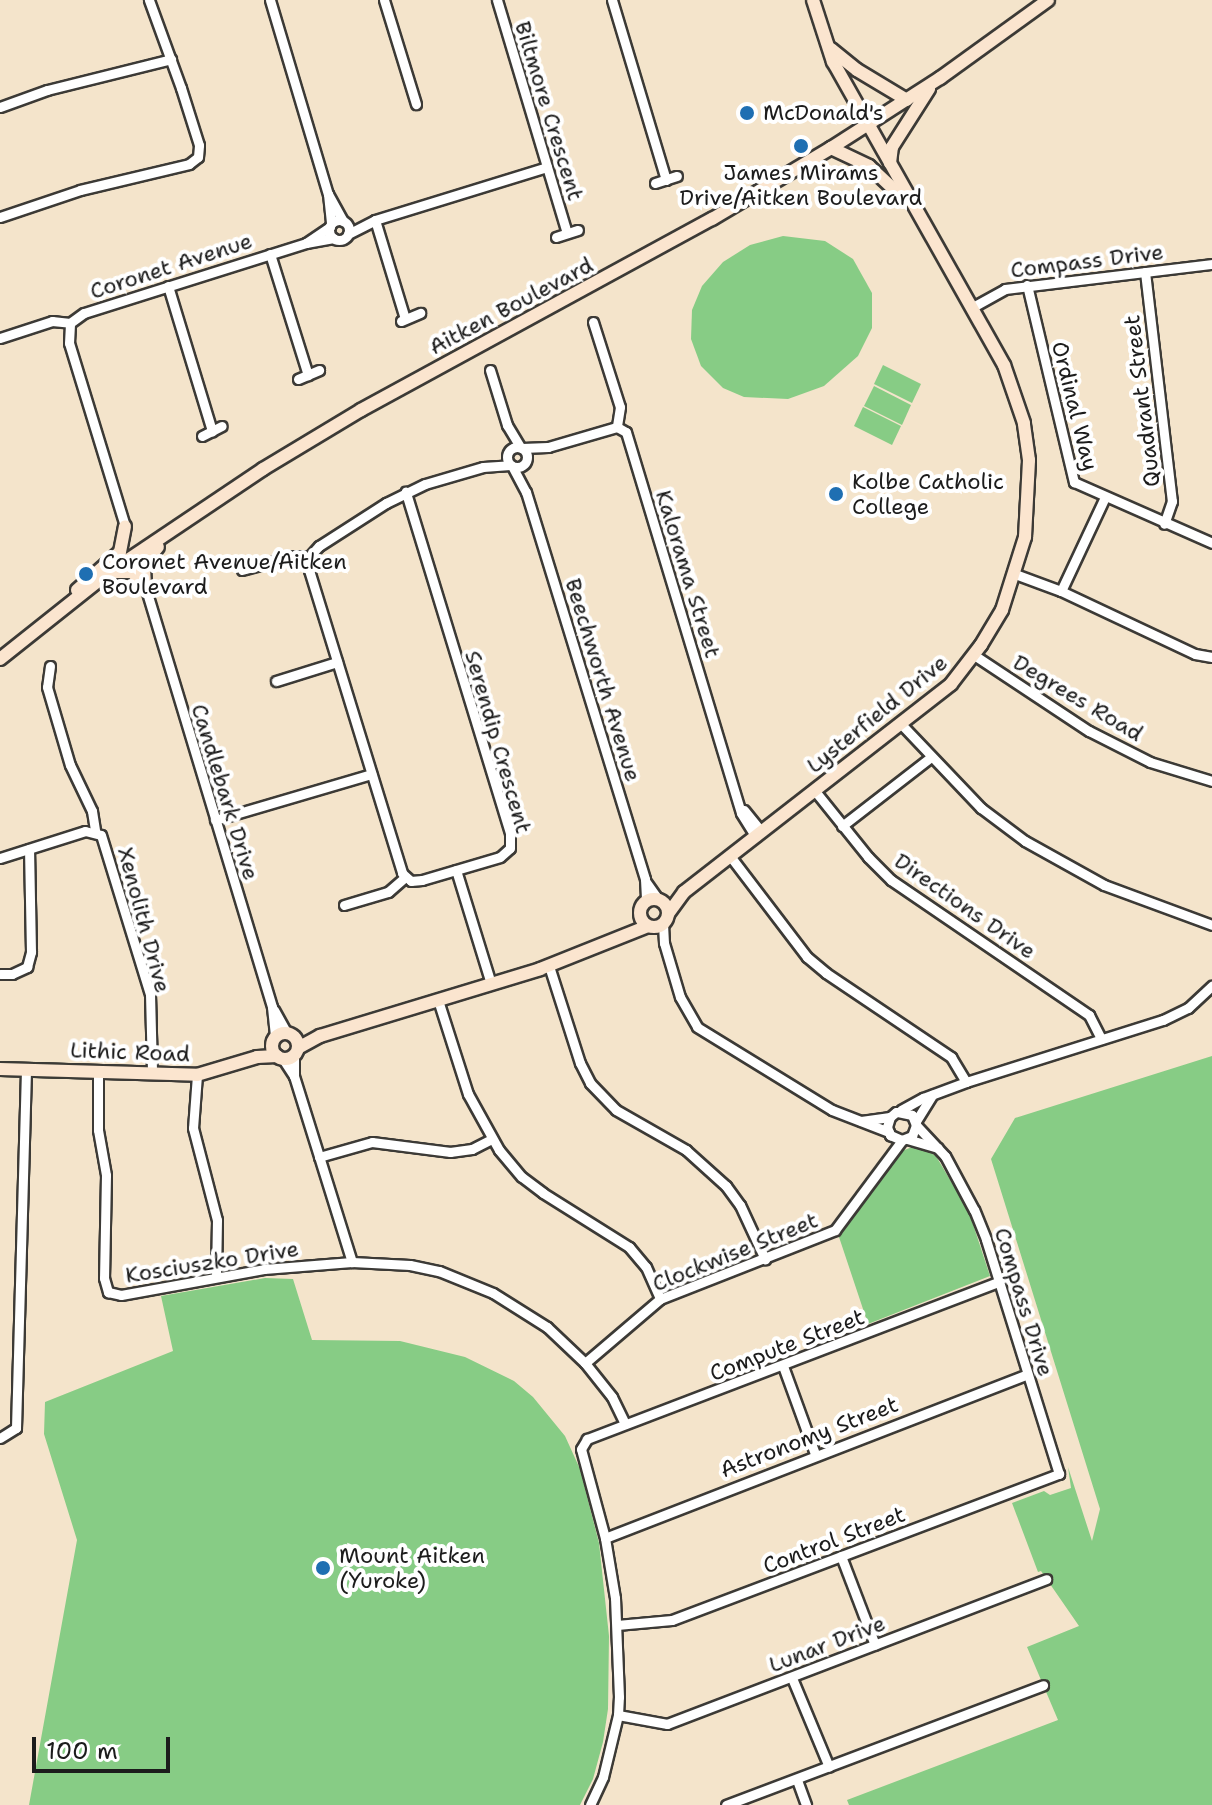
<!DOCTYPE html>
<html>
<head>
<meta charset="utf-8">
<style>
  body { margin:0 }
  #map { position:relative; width:1212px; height:1805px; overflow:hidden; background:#f4e4cb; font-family:"Shantell Sans",sans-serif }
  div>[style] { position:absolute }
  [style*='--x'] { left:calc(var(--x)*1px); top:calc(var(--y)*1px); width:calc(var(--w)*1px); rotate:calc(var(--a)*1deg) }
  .green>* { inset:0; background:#87cc85 }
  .roads { filter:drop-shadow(2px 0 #3c3a36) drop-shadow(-2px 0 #3c3a36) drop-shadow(0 2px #3c3a36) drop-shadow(0 -2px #3c3a36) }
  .street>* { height:9px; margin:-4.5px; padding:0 4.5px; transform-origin:4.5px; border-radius:4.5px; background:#fff }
  .street>.ring { margin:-4.5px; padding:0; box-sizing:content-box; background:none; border:9px solid #fff; border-radius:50% }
  .secondary>* { height:12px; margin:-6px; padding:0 6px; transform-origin:6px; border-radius:6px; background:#fbe5cf }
  .secondary>.ring { margin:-6px; padding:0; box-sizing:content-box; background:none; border:12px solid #fbe5cf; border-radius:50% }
  .dots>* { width:22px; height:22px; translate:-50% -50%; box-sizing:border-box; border:4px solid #fff; border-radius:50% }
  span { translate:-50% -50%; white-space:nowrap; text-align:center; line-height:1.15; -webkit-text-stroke:8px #fff; paint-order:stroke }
  .street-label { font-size:22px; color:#1c1c1c }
  .poi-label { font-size:22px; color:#1c1c1c }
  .left { translate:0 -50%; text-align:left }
  .scale { position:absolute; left:32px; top:1737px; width:138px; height:36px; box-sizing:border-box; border:4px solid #1c1c1c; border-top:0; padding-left:10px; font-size:24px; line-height:28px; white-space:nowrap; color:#1c1c1c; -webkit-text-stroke:6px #fff; paint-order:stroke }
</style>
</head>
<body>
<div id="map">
  <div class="green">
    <i style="clip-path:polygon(783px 236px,825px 241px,853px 259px,872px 293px,872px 328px,858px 356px,824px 386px,788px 399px,744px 397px,723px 388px,701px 366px,691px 339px,692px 310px,702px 286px,723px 262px,750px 245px)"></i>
    <i style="clip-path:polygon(883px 365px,921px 384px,912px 403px,874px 384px)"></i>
    <i style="clip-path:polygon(874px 386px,911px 405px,902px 425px,864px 406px)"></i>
    <i style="clip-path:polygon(863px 407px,901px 426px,892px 445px,854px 426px)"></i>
    <i style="clip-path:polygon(1212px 1056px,1212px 1805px,849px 1805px,847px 1800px,1058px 1720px,1027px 1647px,1079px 1626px,1041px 1571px,1038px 1572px,1012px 1503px,1044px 1491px,1050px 1495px,1071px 1488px,1068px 1467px,1092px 1541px,1100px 1509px,991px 1159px,1015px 1118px)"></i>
    <i style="clip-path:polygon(917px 1145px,936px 1156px,969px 1212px,990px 1276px,868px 1324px,839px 1237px,902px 1151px)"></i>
    <i style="clip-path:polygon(265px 1278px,293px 1279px,312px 1340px,400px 1341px,465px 1357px,514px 1381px,533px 1397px,565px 1436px,580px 1469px,599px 1543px,609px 1636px,608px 1709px,603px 1742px,593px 1779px,580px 1805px,29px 1805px,77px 1540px,44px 1434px,45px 1402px,173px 1351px,161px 1296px)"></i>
  </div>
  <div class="roads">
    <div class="street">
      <i style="--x:270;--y:0;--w:202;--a:73.4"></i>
      <i style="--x:328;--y:194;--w:31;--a:61"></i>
      <i style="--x:384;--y:0;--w:109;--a:72.9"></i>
      <i style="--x:497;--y:0;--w:243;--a:73.3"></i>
      <i style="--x:612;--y:0;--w:188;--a:73.3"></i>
      <i style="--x:0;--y:107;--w:50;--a:-19.9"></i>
      <i style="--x:47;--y:90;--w:128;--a:-14"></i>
      <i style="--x:655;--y:183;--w:23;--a:-18"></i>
      <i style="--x:328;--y:194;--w:30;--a:84"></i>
      <i style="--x:0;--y:217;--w:84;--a:-18.6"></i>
      <i style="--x:80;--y:190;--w:112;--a:-13.4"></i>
      <i style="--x:189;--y:164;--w:11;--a:-38"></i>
      <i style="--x:198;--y:157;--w:12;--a:-85"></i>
      <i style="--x:199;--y:145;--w:60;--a:-107.5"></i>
      <i style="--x:181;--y:88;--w:94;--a:-110"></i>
      <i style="--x:375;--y:220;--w:103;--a:73.1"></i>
      <i class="ring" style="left:329px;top:220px;width:11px;height:11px"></i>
      <i style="--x:348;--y:234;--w:30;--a:-27"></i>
      <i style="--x:375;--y:220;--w:180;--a:-17.1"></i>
      <i style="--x:556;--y:237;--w:23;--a:-18"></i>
      <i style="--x:306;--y:243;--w:29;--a:-34"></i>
      <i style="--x:270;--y:254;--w:127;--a:72.6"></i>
      <i style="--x:1145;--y:272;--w:231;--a:83.3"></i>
      <i style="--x:1172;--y:501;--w:24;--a:109"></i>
      <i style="--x:1027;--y:285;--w:203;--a:76.6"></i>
      <i style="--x:1074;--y:482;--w:151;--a:23.8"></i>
      <i style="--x:168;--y:286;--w:152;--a:73.1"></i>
      <i style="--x:971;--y:308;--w:39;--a:-29"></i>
      <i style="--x:1005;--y:289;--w:209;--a:-6.9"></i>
      <i style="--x:401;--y:321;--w:21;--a:-23"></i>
      <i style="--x:593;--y:322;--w:89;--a:72.4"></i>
      <i style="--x:620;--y:407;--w:20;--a:99"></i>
      <i style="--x:0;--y:338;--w:55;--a:-18.1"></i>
      <i style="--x:52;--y:321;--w:18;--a:6"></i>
      <i style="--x:490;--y:370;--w:58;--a:72.8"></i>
      <i style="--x:507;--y:425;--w:26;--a:59"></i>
      <i style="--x:298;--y:379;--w:23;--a:-23"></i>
      <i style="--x:202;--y:436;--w:22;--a:-27"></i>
      <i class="ring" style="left:507px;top:447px;width:11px;height:11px"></i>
      <i style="--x:522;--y:448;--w:26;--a:-2"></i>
      <i style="--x:548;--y:447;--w:72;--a:-16.2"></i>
      <i style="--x:617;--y:427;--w:10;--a:29"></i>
      <i style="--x:626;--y:432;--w:398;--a:73.2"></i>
      <i style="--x:741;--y:813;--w:28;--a:58"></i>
      <i style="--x:512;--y:466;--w:30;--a:62"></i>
      <i style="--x:526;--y:492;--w:405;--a:72.9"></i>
      <i style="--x:645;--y:879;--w:22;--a:87"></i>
      <i style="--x:125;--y:526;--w:191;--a:-107"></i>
      <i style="--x:69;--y:343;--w:20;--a:-87"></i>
      <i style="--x:70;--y:323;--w:17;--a:-36"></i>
      <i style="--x:84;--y:313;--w:233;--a:-17.5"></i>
      <i style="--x:306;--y:243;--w:28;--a:-10"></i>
      <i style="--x:309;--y:557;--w:13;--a:90"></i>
      <i style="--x:309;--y:570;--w:317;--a:72.9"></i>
      <i style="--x:402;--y:873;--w:12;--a:42"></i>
      <i style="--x:411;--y:881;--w:11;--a:-5"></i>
      <i style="--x:422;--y:880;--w:81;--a:-16.4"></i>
      <i style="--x:500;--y:857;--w:13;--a:-42"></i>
      <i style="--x:510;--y:848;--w:15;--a:-90"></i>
      <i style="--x:510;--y:833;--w:357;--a:-107"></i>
      <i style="--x:309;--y:557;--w:15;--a:-48"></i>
      <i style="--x:319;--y:546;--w:80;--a:-32.7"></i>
      <i style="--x:386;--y:503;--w:43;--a:-26"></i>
      <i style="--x:425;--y:484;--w:60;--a:-16.3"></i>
      <i style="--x:483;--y:467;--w:27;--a:-4"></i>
      <i style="--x:242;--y:570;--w:54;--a:-15.1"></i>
      <i style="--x:294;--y:556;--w:15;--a:4"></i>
      <i style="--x:1015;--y:574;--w:49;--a:20.3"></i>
      <i style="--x:1061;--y:591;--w:148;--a:25.2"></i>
      <i style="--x:1195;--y:654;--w:17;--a:10"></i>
      <i style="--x:145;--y:586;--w:440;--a:73.2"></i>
      <i style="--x:272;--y:1007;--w:30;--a:84"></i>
      <i style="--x:1061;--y:591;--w:104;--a:-64.9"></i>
      <i style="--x:974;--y:655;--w:138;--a:33.5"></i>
      <i style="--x:1089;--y:731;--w:68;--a:26.9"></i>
      <i style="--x:1150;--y:762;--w:65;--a:17"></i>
      <i style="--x:50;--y:666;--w:21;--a:98"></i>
      <i style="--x:47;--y:687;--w:81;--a:73.6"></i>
      <i style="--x:70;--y:765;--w:51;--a:64.4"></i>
      <i style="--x:92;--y:811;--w:20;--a:81"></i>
      <i style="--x:276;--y:681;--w:64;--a:-17.3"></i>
      <i style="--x:902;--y:725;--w:115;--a:46.4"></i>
      <i style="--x:981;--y:808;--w:55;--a:36.9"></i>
      <i style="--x:1025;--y:841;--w:90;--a:29.1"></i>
      <i style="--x:1104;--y:885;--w:115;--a:20.3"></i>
      <i style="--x:815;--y:791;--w:85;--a:51.2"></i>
      <i style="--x:868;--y:857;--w:33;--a:45"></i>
      <i style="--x:891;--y:880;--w:240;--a:34.3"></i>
      <i style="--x:1089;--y:1015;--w:27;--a:63"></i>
      <i style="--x:744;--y:810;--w:28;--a:51"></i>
      <i style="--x:215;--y:820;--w:163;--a:-16.4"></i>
      <i style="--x:842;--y:826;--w:113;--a:-37.8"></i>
      <i style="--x:730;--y:856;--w:127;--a:52.7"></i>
      <i style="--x:807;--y:957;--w:25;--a:40"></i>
      <i style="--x:826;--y:973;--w:151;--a:33.9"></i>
      <i style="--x:951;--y:1057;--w:29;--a:59"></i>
      <i style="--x:0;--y:858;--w:89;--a:-17.6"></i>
      <i style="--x:85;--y:831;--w:16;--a:14"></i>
      <i style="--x:101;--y:835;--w:166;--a:72.9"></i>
      <i style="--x:150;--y:994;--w:79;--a:88.5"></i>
      <i style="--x:456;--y:870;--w:119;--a:72.9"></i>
      <i style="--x:646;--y:882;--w:21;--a:55"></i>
      <i style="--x:344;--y:905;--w:46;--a:-16.5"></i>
      <i style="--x:388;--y:892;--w:23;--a:-41"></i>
      <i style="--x:663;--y:924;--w:19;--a:87"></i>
      <i style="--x:664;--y:943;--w:56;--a:73.5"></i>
      <i style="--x:680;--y:997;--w:34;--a:60"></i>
      <i style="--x:697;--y:1027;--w:158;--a:31.6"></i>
      <i style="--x:832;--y:1110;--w:61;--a:21.1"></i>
      <i style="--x:549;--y:966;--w:102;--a:72.3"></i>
      <i style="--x:580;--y:1063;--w:22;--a:63"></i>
      <i style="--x:590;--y:1083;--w:37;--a:46"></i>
      <i style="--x:616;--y:1110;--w:81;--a:29.7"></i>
      <i style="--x:686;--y:1150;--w:54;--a:42"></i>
      <i style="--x:726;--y:1186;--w:24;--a:54"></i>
      <i style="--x:740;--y:1205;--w:60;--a:65.2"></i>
      <i style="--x:0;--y:974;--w:12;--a:0"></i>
      <i style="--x:12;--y:974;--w:17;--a:-25"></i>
      <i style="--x:27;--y:967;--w:16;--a:-75"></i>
      <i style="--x:31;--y:952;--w:103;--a:-91.1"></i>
      <i style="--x:438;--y:1000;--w:99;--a:72.3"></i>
      <i style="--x:468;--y:1094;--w:64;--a:61"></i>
      <i style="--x:499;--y:1150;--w:35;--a:50"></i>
      <i style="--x:522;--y:1177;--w:26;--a:37"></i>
      <i style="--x:543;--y:1193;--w:102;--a:32.1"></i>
      <i style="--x:629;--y:1247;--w:26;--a:50"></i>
      <i style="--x:646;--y:1267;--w:35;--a:66"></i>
      <i style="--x:274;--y:1010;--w:26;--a:61"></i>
      <i style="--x:294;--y:1056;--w:20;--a:90"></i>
      <i style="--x:283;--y:1059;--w:20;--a:57"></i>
      <i style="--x:294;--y:1076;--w:195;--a:72.7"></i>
      <i style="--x:98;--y:1071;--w:59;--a:90"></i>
      <i style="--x:98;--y:1130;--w:46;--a:79.9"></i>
      <i style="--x:106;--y:1175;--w:103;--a:91.1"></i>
      <i style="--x:104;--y:1278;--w:15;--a:74"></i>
      <i style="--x:108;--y:1292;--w:13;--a:13"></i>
      <i style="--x:121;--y:1295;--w:145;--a:-10.3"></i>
      <i style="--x:264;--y:1269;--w:88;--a:-4.5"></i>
      <i style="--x:352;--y:1262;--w:58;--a:3"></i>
      <i style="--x:410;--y:1265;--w:30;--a:12"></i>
      <i style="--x:439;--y:1271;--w:58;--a:22.2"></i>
      <i style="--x:493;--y:1293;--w:64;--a:32.2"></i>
      <i style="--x:547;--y:1327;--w:52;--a:43.5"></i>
      <i style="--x:585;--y:1363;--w:43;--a:51.5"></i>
      <i style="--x:612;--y:1397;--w:30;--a:64"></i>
      <i style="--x:197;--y:1075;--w:53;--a:94.3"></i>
      <i style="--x:193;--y:1128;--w:95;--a:75.4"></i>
      <i style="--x:217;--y:1220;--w:57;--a:91"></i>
      <i style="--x:901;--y:1110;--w:25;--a:-29"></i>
      <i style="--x:923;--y:1098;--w:46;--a:-20.4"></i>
      <i style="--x:966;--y:1082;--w:207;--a:-17.5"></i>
      <i style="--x:1163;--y:1020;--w:28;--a:-26"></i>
      <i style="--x:1188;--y:1008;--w:33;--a:-43"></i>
      <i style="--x:861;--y:1121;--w:29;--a:-8"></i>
      <i style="--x:916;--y:1121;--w:31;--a:-58"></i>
      <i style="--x:907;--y:1139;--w:32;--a:16"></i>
      <i style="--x:319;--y:1157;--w:55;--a:-15.8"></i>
      <i style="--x:372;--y:1142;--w:79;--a:7.3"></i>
      <i style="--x:450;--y:1152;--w:22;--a:-8"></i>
      <i style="--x:472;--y:1149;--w:22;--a:-27"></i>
      <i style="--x:585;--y:1363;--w:99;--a:-40.5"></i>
      <i style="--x:660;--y:1299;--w:188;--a:-21.5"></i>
      <i style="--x:835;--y:1230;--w:112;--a:-53.3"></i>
      <i style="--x:783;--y:1366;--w:94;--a:70"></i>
      <i style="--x:0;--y:1438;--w:19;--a:-32"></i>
      <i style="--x:16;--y:1428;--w:359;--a:-88.4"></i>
      <i style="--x:605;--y:1538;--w:453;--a:-21.2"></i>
      <i style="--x:841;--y:1556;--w:95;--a:69.1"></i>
      <i style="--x:617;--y:1625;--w:55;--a:-5.2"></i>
      <i style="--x:672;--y:1620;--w:414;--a:-20.7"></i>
      <i style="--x:1059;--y:1474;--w:246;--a:-107.3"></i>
      <i style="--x:986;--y:1239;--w:31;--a:-112"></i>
      <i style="--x:974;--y:1210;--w:61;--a:-118.2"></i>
      <i style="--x:945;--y:1156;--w:42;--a:-133.1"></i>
      <i style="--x:916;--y:1125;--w:11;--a:-112"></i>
      <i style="--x:912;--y:1115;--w:16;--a:-169"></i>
      <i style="--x:896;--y:1112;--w:8;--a:140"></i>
      <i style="--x:890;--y:1117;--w:10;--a:107"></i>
      <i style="--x:887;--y:1127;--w:9;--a:69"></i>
      <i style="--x:890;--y:1135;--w:13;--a:23"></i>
      <i style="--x:902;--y:1140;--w:11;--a:-22"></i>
      <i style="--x:912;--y:1136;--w:12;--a:-70"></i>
      <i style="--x:792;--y:1678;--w:96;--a:67.4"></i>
      <i style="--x:618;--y:1715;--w:50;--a:10.4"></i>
      <i style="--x:667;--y:1724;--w:406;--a:-20.9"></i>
      <i style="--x:797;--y:1780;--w:27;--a:70"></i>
      <i style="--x:590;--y:1805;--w:31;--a:-65"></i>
      <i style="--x:603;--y:1777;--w:64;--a:-76.4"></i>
      <i style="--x:618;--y:1715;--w:18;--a:-87"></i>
      <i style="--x:619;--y:1697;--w:99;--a:-92.3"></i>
      <i style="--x:615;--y:1598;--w:61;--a:-99.5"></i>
      <i style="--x:605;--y:1538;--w:92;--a:-105.1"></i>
      <i style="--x:581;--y:1449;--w:12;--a:-59"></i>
      <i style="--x:587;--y:1439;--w:441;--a:-20.9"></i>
      <i style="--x:726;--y:1805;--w:339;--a:-20.7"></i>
    </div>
    <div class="secondary">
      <i style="--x:831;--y:49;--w:33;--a:39"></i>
      <i style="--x:857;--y:70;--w:58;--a:31"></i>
      <i style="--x:831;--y:148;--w:42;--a:25.3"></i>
      <i style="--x:869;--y:166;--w:45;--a:43.2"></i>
      <i style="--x:890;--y:163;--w:16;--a:-83"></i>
      <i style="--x:892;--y:147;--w:69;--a:-57.5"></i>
      <i style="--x:111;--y:572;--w:21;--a:0"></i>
      <i style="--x:132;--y:572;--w:19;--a:47"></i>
      <i style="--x:145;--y:586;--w:22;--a:-93"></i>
      <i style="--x:144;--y:564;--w:22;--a:-51"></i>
      <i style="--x:77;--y:590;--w:57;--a:-41.5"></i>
      <i style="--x:120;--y:552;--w:26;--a:-79"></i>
      <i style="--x:0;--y:659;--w:137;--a:-38.5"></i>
      <i style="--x:107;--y:574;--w:188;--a:-33.9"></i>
      <i style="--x:263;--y:469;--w:114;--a:-31"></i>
      <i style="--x:361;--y:410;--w:400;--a:-28.6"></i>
      <i style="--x:712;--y:219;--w:139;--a:-30.8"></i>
      <i style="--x:831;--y:148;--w:130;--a:-32.7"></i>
      <i style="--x:940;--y:78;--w:133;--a:-35.8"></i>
      <i class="ring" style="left:640px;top:899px;width:16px;height:16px"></i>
      <i style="--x:668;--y:914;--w:27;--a:-54"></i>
      <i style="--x:684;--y:892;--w:338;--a:-37.9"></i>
      <i style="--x:951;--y:684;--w:49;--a:-52.4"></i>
      <i style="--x:981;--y:645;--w:41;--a:-59"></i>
      <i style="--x:1002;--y:610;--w:77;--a:-72.5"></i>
      <i style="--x:1025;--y:537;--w:77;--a:-87"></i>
      <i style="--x:1029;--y:460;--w:37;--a:-98"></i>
      <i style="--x:1024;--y:423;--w:61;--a:-109"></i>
      <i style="--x:1004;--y:365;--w:348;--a:-119.4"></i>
      <i style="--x:833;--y:62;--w:65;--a:-107.9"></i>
      <i class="ring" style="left:272px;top:1033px;width:14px;height:14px"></i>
      <i style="--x:298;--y:1048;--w:25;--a:-29"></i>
      <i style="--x:320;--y:1036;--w:230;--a:-16.9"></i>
      <i style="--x:540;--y:969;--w:116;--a:-21.7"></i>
      <i style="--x:0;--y:1069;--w:197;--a:1.7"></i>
      <i style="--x:197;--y:1075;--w:63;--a:-16.7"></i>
      <i style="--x:257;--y:1057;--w:20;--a:-3"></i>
    </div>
  </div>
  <div class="dots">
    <i style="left:747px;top:113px;background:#1f6fb2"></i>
    <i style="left:801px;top:146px;background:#1f6fb2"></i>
    <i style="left:836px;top:494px;background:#1f6fb2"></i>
    <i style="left:86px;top:574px;background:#1f6fb2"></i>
    <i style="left:323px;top:1568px;background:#1f6fb2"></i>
  </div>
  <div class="street-label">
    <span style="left:549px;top:111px;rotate:73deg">Biltmore Crescent</span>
    <span style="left:1087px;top:261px;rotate:-7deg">Compass Drive</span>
    <span style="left:171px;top:266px;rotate:-18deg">Coronet Avenue</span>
    <span style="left:511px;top:306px;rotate:-28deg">Aitken Boulevard</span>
    <span style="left:1142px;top:401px;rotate:-97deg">Quadrant Street</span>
    <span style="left:1075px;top:406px;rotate:76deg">Ordinal Way</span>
    <span style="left:688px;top:574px;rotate:73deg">Kalorama Street</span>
    <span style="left:603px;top:680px;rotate:73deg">Beechworth Avenue</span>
    <span style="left:1078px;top:698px;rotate:31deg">Degrees Road</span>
    <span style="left:877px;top:714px;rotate:-39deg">Lysterfield Drive</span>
    <span style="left:498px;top:742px;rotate:74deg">Serendip Crescent</span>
    <span style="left:225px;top:792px;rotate:73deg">Candlebark Drive</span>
    <span style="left:965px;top:906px;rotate:35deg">Directions Drive</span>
    <span style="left:144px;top:920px;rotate:75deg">Xenolith Drive</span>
    <span style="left:130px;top:1052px;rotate:2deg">Lithic Road</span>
    <span style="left:735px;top:1252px;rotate:-22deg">Clockwise Street</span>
    <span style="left:212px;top:1262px;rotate:-9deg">Kosciuszko Drive</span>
    <span style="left:1024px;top:1302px;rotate:73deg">Compass Drive</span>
    <span style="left:787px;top:1345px;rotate:-21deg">Compute Street</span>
    <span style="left:809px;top:1437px;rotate:-21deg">Astronomy Street</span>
    <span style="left:834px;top:1540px;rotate:-21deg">Control Street</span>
    <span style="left:827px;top:1644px;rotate:-21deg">Lunar Drive</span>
  </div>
  <div class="poi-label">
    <span class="left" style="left:763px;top:113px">McDonald's</span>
    <span style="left:801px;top:185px">James Mirams<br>Drive/Aitken Boulevard</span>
    <span class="left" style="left:852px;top:494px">Kolbe Catholic<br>College</span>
    <span class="left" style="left:102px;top:574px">Coronet Avenue/Aitken<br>Boulevard</span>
    <span class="left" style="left:339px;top:1568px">Mount Aitken<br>(Yuroke)</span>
  </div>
  <div class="scale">100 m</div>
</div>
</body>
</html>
